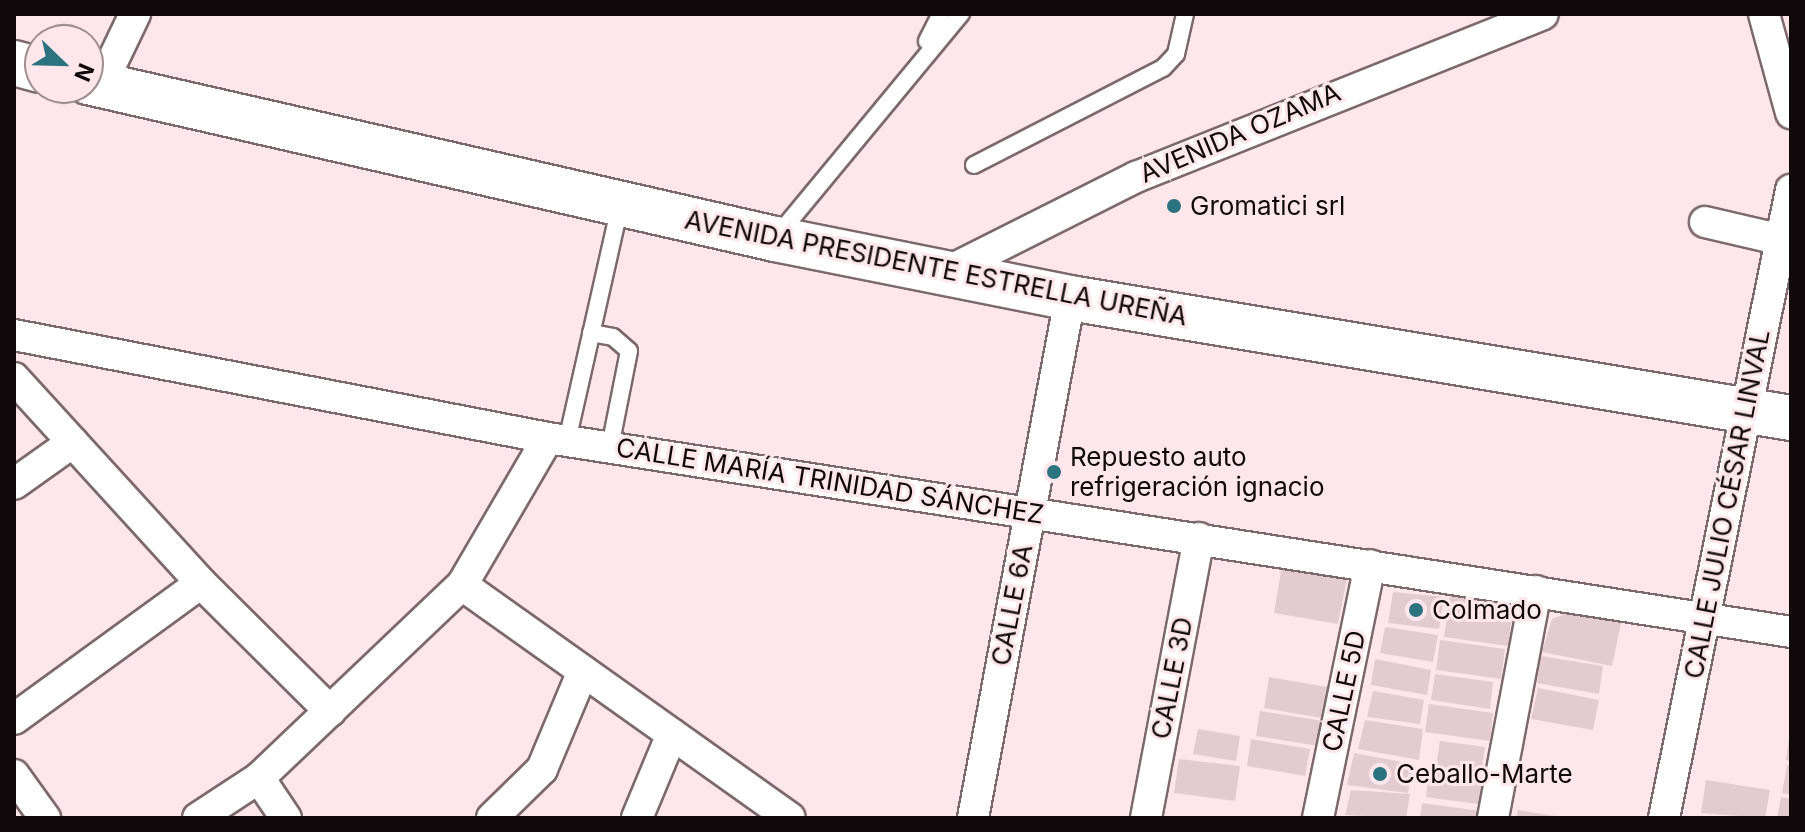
<!DOCTYPE html>
<html>
<head>
<meta charset="utf-8">
<style>
  body { margin:0 }
  #map { position:relative; width:1805px; height:832px; overflow:hidden; background:#fde7ec; font-family:Inter,sans-serif }
  div>[style] { position:absolute }
  [style*='--x'] { left:calc(var(--x)*1px); top:calc(var(--y)*1px); width:calc(var(--w)*1px); rotate:calc(var(--a)*1deg) }
  .building>* { inset:0; background:#e2ccd1 }
  .roads { filter:drop-shadow(2px 0 #7c696e) drop-shadow(-2px 0 #7c696e) drop-shadow(0 2px #7c696e) drop-shadow(0 -2px #7c696e) }
  .lane>* { height:16px; margin:-8px; padding:0 8px; transform-origin:8px; border-radius:8px; background:#fff }
  .street>* { height:30px; margin:-15px; padding:0 15px; transform-origin:15px; border-radius:15px; background:#fff }
  .secondary>* { height:44px; margin:-22px; padding:0 22px; transform-origin:22px; border-radius:22px; background:#fff }
  .dots>* { width:22px; height:22px; translate:-50% -50%; box-sizing:border-box; border:4px solid #fde7ec; border-radius:50% }
  span { translate:-50% -50%; white-space:nowrap; text-align:center; line-height:1.15; -webkit-text-stroke:6px #fde7ec; paint-order:stroke }
  .street-label { font-size:26px; color:#10090b }
  .poi-label { font-size:26px; color:#10090b }
  .left { translate:0 -50%; text-align:left }
  .frame { position:absolute; inset:0; border:16px solid #10090b; pointer-events:none }
  .north { position:absolute; left:24px; top:24px; width:80px; height:80px; box-sizing:border-box; background:#fde7ec; border:2px solid #9e8e92; border-radius:50%; rotate:113deg; font-size:22px; font-weight:700; line-height:32px; text-align:center; color:#10090b }
  .north::after { content:''; display:block; margin:auto; width:28px; height:36px; background:#2b737e; clip-path:polygon(50% 0,100% 100%,50% 72%,0 100%) }
</style>
</head>
<body>
<div id="map">
  <div class="building">
    <i style="clip-path:polygon(1282px 566px,1347px 578px,1338px 624px,1274px 613px)"></i>
    <i style="clip-path:polygon(1393px 592px,1444px 597px,1439px 629px,1388px 623px)"></i>
    <i style="clip-path:polygon(1450px 594px,1514px 603px,1508px 646px,1444px 637px)"></i>
    <i style="clip-path:polygon(1568px 613px,1621px 623px,1612px 666px,1542px 652px,1552px 619px)"></i>
    <i style="clip-path:polygon(1385px 627px,1438px 635px,1433px 662px,1380px 653px)"></i>
    <i style="clip-path:polygon(1440px 640px,1505px 649px,1501px 679px,1436px 670px)"></i>
    <i style="clip-path:polygon(1541px 656px,1603px 666px,1599px 694px,1537px 683px)"></i>
    <i style="clip-path:polygon(1375px 659px,1431px 670px,1427px 695px,1371px 685px)"></i>
    <i style="clip-path:polygon(1435px 674px,1493px 682px,1490px 709px,1431px 700px)"></i>
    <i style="clip-path:polygon(1269px 677px,1328px 687px,1322px 718px,1264px 708px)"></i>
    <i style="clip-path:polygon(1538px 688px,1599px 700px,1593px 730px,1531px 719px)"></i>
    <i style="clip-path:polygon(1373px 691px,1424px 700px,1420px 724px,1367px 717px)"></i>
    <i style="clip-path:polygon(1429px 704px,1493px 713px,1490px 741px,1425px 732px)"></i>
    <i style="clip-path:polygon(1260px 711px,1323px 721px,1319px 746px,1256px 736px)"></i>
    <i style="clip-path:polygon(1365px 720px,1423px 729px,1419px 760px,1358px 749px)"></i>
    <i style="clip-path:polygon(1198px 729px,1240px 736px,1236px 761px,1193px 754px)"></i>
    <i style="clip-path:polygon(1789px 738px,1791px 738px,1791px 761px,1786px 760px)"></i>
    <i style="clip-path:polygon(1251px 739px,1310px 749px,1305px 776px,1247px 766px)"></i>
    <i style="clip-path:polygon(1440px 741px,1485px 747px,1481px 773px,1436px 766px)"></i>
    <i style="clip-path:polygon(1354px 753px,1413px 764px,1408px 793px,1347px 785px)"></i>
    <i style="clip-path:polygon(1179px 759px,1240px 766px,1235px 801px,1174px 793px)"></i>
    <i style="clip-path:polygon(1787px 765px,1791px 766px,1791px 795px,1782px 793px)"></i>
    <i style="clip-path:polygon(1429px 770px,1488px 778px,1484px 805px,1426px 797px)"></i>
    <i style="clip-path:polygon(1706px 780px,1770px 790px,1765px 818px,1701px 813px)"></i>
    <i style="clip-path:polygon(1351px 790px,1410px 794px,1406px 818px,1345px 815px)"></i>
    <i style="clip-path:polygon(1781px 797px,1791px 799px,1791px 818px,1777px 818px)"></i>
    <i style="clip-path:polygon(1422px 803px,1481px 811px,1480px 818px,1420px 818px)"></i>
    <i style="clip-path:polygon(1518px 810px,1555px 816px,1555px 818px,1516px 818px)"></i>
  </div>
  <div class="roads">
    <div class="lane">
      <i style="--x:927;--y:41;--w:30;--a:-63"></i>
      <i style="--x:974;--y:165;--w:212;--a:-27.2"></i>
      <i style="--x:1163;--y:68;--w:19;--a:-47"></i>
      <i style="--x:1176;--y:54;--w:41;--a:-77.3"></i>
      <i style="--x:778;--y:235;--w:287;--a:-50.4"></i>
      <i style="--x:591;--y:333;--w:22;--a:10"></i>
      <i style="--x:613;--y:337;--w:21;--a:41"></i>
      <i style="--x:629;--y:351;--w:98;--a:101.2"></i>
      <i style="--x:567;--y:441;--w:241;--a:-77.3"></i>
    </div>
    <div class="street">
      <i style="--x:1764;--y:14;--w:103;--a:74.7"></i>
      <i style="--x:101;--y:85;--w:79;--a:-64.4"></i>
      <i style="--x:1705;--y:222;--w:88;--a:13.1"></i>
      <i style="--x:945;--y:273;--w:214;--a:-26.7"></i>
      <i style="--x:1136;--y:177;--w:438;--a:-21.8"></i>
      <i style="--x:14;--y:335;--w:544;--a:10.92"></i>
      <i style="--x:548;--y:438;--w:1258;--a:8.87"></i>
      <i style="--x:14;--y:378;--w:277;--a:47.6"></i>
      <i style="--x:201;--y:583;--w:182;--a:44.8"></i>
      <i style="--x:14;--y:484;--w:72;--a:-35.4"></i>
      <i style="--x:462;--y:585;--w:402;--a:35.4"></i>
      <i style="--x:14;--y:719;--w:231;--a:-36"></i>
      <i style="--x:14;--y:775;--w:53;--a:54.2"></i>
      <i style="--x:259;--y:778;--w:48;--a:56"></i>
      <i style="--x:198;--y:818;--w:73;--a:-33.3"></i>
      <i style="--x:259;--y:778;--w:280;--a:-43.6"></i>
      <i style="--x:462;--y:585;--w:170;--a:-59.7"></i>
      <i style="--x:492;--y:818;--w:70;--a:-44.4"></i>
      <i style="--x:542;--y:769;--w:106;--a:-67.3"></i>
      <i style="--x:637;--y:818;--w:91;--a:-67.4"></i>
      <i style="--x:973;--y:818;--w:529;--a:-79.43"></i>
      <i style="--x:1146;--y:818;--w:285;--a:-79.3"></i>
      <i style="--x:1318;--y:818;--w:258;--a:-78.4"></i>
      <i style="--x:1493;--y:818;--w:231;--a:-79.3"></i>
      <i style="--x:1664;--y:818;--w:641;--a:-78.57"></i>
    </div>
    <div class="secondary">
      <i style="--x:14;--y:63;--w:27;--a:15"></i>
      <i style="--x:88;--y:82;--w:705;--a:12.87"></i>
      <i style="--x:775;--y:239;--w:301;--a:11.3"></i>
      <i style="--x:1070;--y:298;--w:731;--a:9.45"></i>
    </div>
  </div>
  <div class="dots">
    <i style="left:1174px;top:206px;background:#2b737e"></i>
    <i style="left:1054px;top:472px;background:#2b737e"></i>
    <i style="left:1416px;top:610px;background:#2b737e"></i>
    <i style="left:1380px;top:774px;background:#2b737e"></i>
  </div>
  <div class="street-label">
    <span style="left:1240px;top:133px;rotate:-23deg">AVENIDA OZAMA</span>
    <span style="left:936px;top:268px;rotate:11deg">AVENIDA PRESIDENTE ESTRELLA UREÑA</span>
    <span style="left:830px;top:481px;rotate:9deg">CALLE MARÍA TRINIDAD SÁNCHEZ</span>
    <span style="left:1727px;top:504px;rotate:-79deg">CALLE JULIO CÉSAR LINVAL</span>
    <span style="left:1012px;top:605px;rotate:-79deg">CALLE 6A</span>
    <span style="left:1172px;top:678px;rotate:-79deg">CALLE 3D</span>
    <span style="left:1344px;top:691px;rotate:-78deg">CALLE 5D</span>
  </div>
  <div class="poi-label">
    <span class="left" style="left:1190px;top:206px">Gromatici srl</span>
    <span class="left" style="left:1070px;top:472px">Repuesto auto<br>refrigeración ignacio</span>
    <span class="left" style="left:1432px;top:610px">Colmado</span>
    <span class="left" style="left:1396px;top:774px">Ceballo-Marte</span>
  </div>
  <div class="frame"></div>
  <div class="north">N</div>
</div>
</body>
</html>
